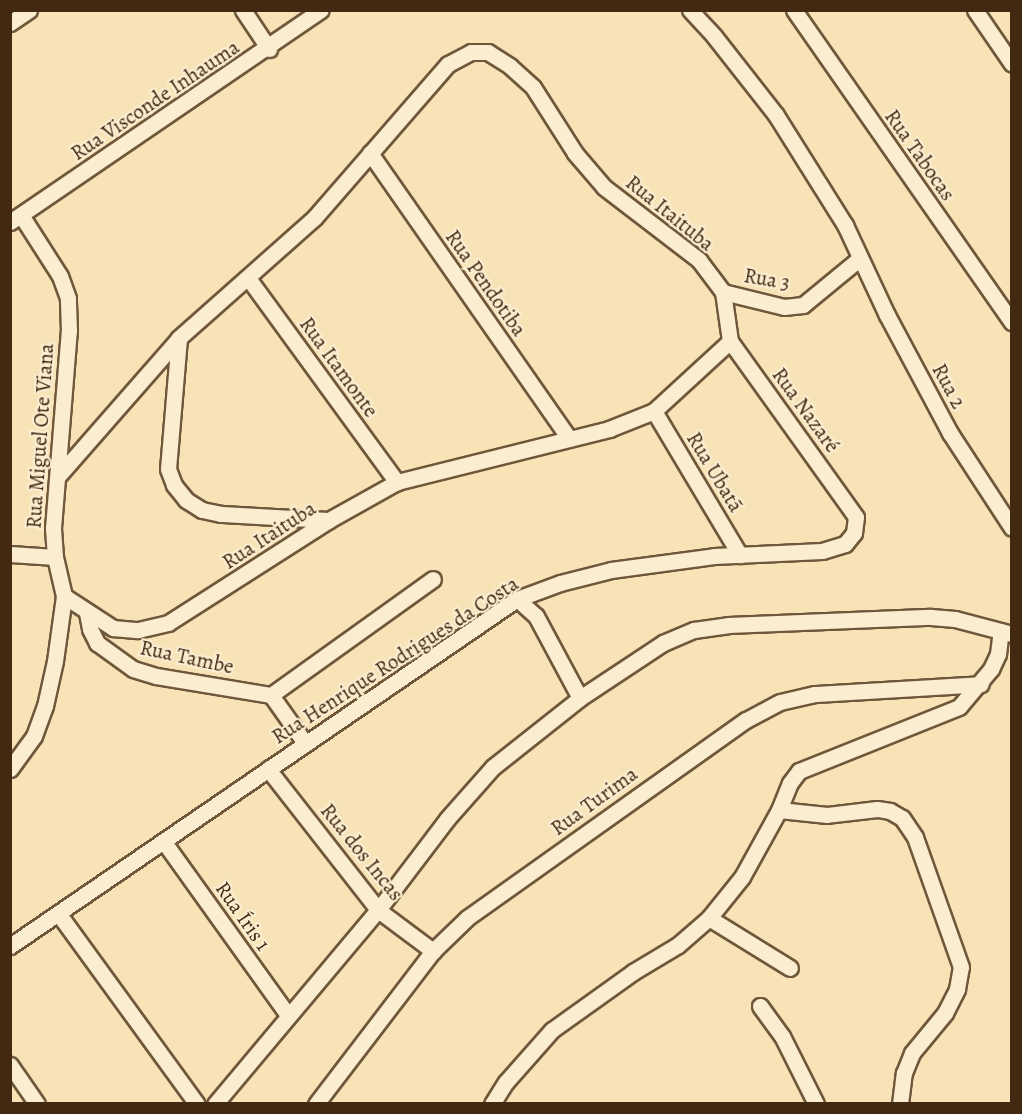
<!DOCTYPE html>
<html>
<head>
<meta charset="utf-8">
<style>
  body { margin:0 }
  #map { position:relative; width:1022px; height:1114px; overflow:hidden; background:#f7e3b6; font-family:Alegreya,serif }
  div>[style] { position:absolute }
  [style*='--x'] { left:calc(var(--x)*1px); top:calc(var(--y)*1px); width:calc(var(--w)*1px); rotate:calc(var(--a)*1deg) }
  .roads { filter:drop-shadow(2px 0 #70573b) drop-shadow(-2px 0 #70573b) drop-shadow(0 2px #70573b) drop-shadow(0 -2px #70573b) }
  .minor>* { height:15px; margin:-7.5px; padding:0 7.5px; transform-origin:7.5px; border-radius:7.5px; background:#faedd0 }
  span { translate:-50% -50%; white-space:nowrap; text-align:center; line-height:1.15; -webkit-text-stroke:4.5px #faedd0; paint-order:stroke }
  .street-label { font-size:21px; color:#432812 }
  .frame { position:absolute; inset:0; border:12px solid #432812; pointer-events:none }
</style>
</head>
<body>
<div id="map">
  <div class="roads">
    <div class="minor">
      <i style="--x:243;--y:10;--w:47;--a:56.3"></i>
      <i style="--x:690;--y:10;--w:35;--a:47"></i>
      <i style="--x:714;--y:36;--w:100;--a:51.9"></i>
      <i style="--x:776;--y:115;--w:130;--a:57.9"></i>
      <i style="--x:845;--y:225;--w:99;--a:65"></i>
      <i style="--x:887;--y:315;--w:134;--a:61.9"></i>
      <i style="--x:950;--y:433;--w:113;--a:56.9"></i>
      <i style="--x:794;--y:10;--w:381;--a:55.1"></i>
      <i style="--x:975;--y:10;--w:65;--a:55.6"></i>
      <i style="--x:10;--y:23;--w:23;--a:-34"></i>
      <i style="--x:370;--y:153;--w:346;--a:55.1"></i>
      <i style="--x:10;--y:222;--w:376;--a:-34.3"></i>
      <i style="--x:248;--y:278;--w:253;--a:53.9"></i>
      <i style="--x:723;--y:292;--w:63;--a:13.8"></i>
      <i style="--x:784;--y:307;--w:19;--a:-6"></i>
      <i style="--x:803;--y:305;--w:74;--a:-39.5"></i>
      <i style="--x:179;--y:338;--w:131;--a:94.8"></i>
      <i style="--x:168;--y:469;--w:17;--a:69"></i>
      <i style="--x:174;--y:485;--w:19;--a:51"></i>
      <i style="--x:186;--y:500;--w:19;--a:32"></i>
      <i style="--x:202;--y:510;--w:19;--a:12"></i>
      <i style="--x:221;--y:514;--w:108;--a:3.2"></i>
      <i style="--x:654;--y:411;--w:168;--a:59.2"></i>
      <i style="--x:10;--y:554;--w:45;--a:3.8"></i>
      <i style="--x:64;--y:596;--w:59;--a:33.1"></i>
      <i style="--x:113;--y:628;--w:25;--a:5"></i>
      <i style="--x:138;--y:630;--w:31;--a:-13"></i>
      <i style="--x:168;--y:623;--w:191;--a:-32.6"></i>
      <i style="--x:329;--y:520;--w:78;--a:-29.2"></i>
      <i style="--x:397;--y:482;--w:219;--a:-14"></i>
      <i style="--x:609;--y:429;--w:48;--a:-21.8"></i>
      <i style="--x:654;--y:411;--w:103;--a:-42.6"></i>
      <i style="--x:517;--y:599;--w:25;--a:42"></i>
      <i style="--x:536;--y:616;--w:93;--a:61.8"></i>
      <i style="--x:87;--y:613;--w:16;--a:79"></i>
      <i style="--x:90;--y:629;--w:16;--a:63"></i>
      <i style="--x:97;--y:643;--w:44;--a:35.8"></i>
      <i style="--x:133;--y:669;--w:24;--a:17"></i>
      <i style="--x:156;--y:676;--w:117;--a:9.4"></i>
      <i style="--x:271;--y:695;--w:59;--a:54.7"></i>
      <i style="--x:271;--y:695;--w:199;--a:-35.6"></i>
      <i style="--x:10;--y:769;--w:41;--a:-54"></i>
      <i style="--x:34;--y:736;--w:32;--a:-70"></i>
      <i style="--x:45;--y:706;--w:46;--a:-77.5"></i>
      <i style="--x:55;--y:661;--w:66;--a:-82.1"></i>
      <i style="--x:64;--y:596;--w:40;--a:-103"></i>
      <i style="--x:55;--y:557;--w:29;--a:-94"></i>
      <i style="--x:53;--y:528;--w:198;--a:-85.4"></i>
      <i style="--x:69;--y:331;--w:33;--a:-92"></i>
      <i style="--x:68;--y:298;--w:23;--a:-110"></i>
      <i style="--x:60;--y:276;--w:72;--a:-122.6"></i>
      <i style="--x:268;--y:769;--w:179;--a:52"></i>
      <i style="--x:378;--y:910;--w:69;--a:36.7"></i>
      <i style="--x:164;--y:842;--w:213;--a:54.4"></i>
      <i style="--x:58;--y:913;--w:236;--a:54"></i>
      <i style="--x:709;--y:918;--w:95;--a:31.7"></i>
      <i style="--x:10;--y:946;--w:614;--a:-34.39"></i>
      <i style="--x:517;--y:599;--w:46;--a:-20.4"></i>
      <i style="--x:560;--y:583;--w:53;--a:-14.3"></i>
      <i style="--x:611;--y:570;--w:104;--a:-7.7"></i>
      <i style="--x:714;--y:556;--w:108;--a:-2.7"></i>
      <i style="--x:822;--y:551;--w:24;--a:-17"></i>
      <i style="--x:845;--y:544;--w:14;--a:-51"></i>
      <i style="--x:854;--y:533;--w:16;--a:-83"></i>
      <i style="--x:856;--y:517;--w:216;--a:-125.6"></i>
      <i style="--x:730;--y:341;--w:49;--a:-98.1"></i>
      <i style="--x:723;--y:292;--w:40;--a:-127"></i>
      <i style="--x:699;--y:260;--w:120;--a:-142.5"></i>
      <i style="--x:604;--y:187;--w:45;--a:-130.5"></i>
      <i style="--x:575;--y:153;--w:78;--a:-122.5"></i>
      <i style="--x:533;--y:87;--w:31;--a:-138"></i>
      <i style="--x:510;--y:66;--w:26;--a:-148"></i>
      <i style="--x:488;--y:52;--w:17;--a:180"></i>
      <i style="--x:471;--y:52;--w:26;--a:152"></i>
      <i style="--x:448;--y:64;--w:204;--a:131"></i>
      <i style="--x:314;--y:218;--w:181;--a:138.4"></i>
      <i style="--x:179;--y:338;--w:184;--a:131.2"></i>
      <i style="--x:760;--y:1006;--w:37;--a:54"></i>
      <i style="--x:782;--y:1036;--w:76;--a:63.4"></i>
      <i style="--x:10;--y:1065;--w:47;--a:55.3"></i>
      <i style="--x:215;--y:1104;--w:253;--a:-50"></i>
      <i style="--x:378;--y:910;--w:114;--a:-52.8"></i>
      <i style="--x:447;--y:819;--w:69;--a:-48.5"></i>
      <i style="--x:493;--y:767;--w:111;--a:-38.4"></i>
      <i style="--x:580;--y:698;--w:100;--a:-33.5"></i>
      <i style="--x:663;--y:643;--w:34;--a:-23"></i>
      <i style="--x:694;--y:630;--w:34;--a:-8"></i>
      <i style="--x:728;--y:625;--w:203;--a:-2.3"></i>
      <i style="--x:931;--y:617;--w:24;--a:5"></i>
      <i style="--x:955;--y:619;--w:59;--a:14.7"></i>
      <i style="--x:316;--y:1104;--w:193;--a:-52.6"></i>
      <i style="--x:433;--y:951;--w:47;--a:-44.1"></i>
      <i style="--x:467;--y:918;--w:342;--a:-35.4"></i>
      <i style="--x:746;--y:720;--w:38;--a:-28"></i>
      <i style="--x:780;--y:702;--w:36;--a:-13"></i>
      <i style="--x:815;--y:694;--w:166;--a:-3.4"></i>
      <i style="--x:492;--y:1104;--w:26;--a:-58"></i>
      <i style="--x:506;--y:1082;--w:69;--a:-48.5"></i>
      <i style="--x:552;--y:1030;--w:100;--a:-35.6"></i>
      <i style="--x:633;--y:972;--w:52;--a:-31"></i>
      <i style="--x:678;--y:945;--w:41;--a:-41.1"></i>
      <i style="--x:709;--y:918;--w:53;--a:-51.2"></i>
      <i style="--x:742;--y:877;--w:77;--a:-61.1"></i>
      <i style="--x:900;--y:1104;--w:31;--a:-83"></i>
      <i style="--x:904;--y:1073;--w:22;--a:-68"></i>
      <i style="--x:912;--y:1053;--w:52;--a:-50.5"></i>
      <i style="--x:945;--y:1013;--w:27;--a:-63"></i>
      <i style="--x:957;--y:989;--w:22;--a:-80"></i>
      <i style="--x:961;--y:967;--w:138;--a:-109.5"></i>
      <i style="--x:915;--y:837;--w:23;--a:-124"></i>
      <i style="--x:902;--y:818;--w:14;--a:-150"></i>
      <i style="--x:890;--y:811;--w:13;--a:-171"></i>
      <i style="--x:877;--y:809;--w:50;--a:173.2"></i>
      <i style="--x:827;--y:815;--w:48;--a:-174.1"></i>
      <i style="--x:779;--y:810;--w:29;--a:-68"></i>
      <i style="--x:790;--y:783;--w:15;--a:-53"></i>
      <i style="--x:799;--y:771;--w:172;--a:-21.8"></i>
      <i style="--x:959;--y:707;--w:50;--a:-49.9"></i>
      <i style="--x:991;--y:669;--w:17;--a:-65"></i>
      <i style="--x:998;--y:654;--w:23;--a:-83"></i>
    </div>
  </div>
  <div class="street-label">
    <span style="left:155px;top:100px;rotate:-34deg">Rua Visconde Inhauma</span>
    <span style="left:920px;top:155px;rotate:55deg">Rua Tabocas</span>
    <span style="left:670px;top:213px;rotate:39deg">Rua Itaituba</span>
    <span style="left:767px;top:279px;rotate:10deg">Rua 3</span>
    <span style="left:486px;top:283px;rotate:55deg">Rua Pendotiba</span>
    <span style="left:339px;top:367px;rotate:54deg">Rua Itamonte</span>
    <span style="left:949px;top:386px;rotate:62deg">Rua 2</span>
    <span style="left:806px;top:410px;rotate:54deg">Rua Nazaré</span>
    <span style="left:40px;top:436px;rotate:-86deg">Rua Miguel Ote Viana</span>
    <span style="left:715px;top:472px;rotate:59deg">Rua Ubatã</span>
    <span style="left:269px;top:535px;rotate:-33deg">Rua Itaituba</span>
    <span style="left:187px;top:657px;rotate:12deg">Rua Tambe</span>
    <span style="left:395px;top:660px;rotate:-33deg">Rua Henrique Rodrigues da Costa</span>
    <span style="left:594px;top:801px;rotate:-36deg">Rua Turima</span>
    <span style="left:362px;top:852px;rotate:51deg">Rua dos Incas</span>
    <span style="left:243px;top:916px;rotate:55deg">Rua Íris 1</span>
  </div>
  <div class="frame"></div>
</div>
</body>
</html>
